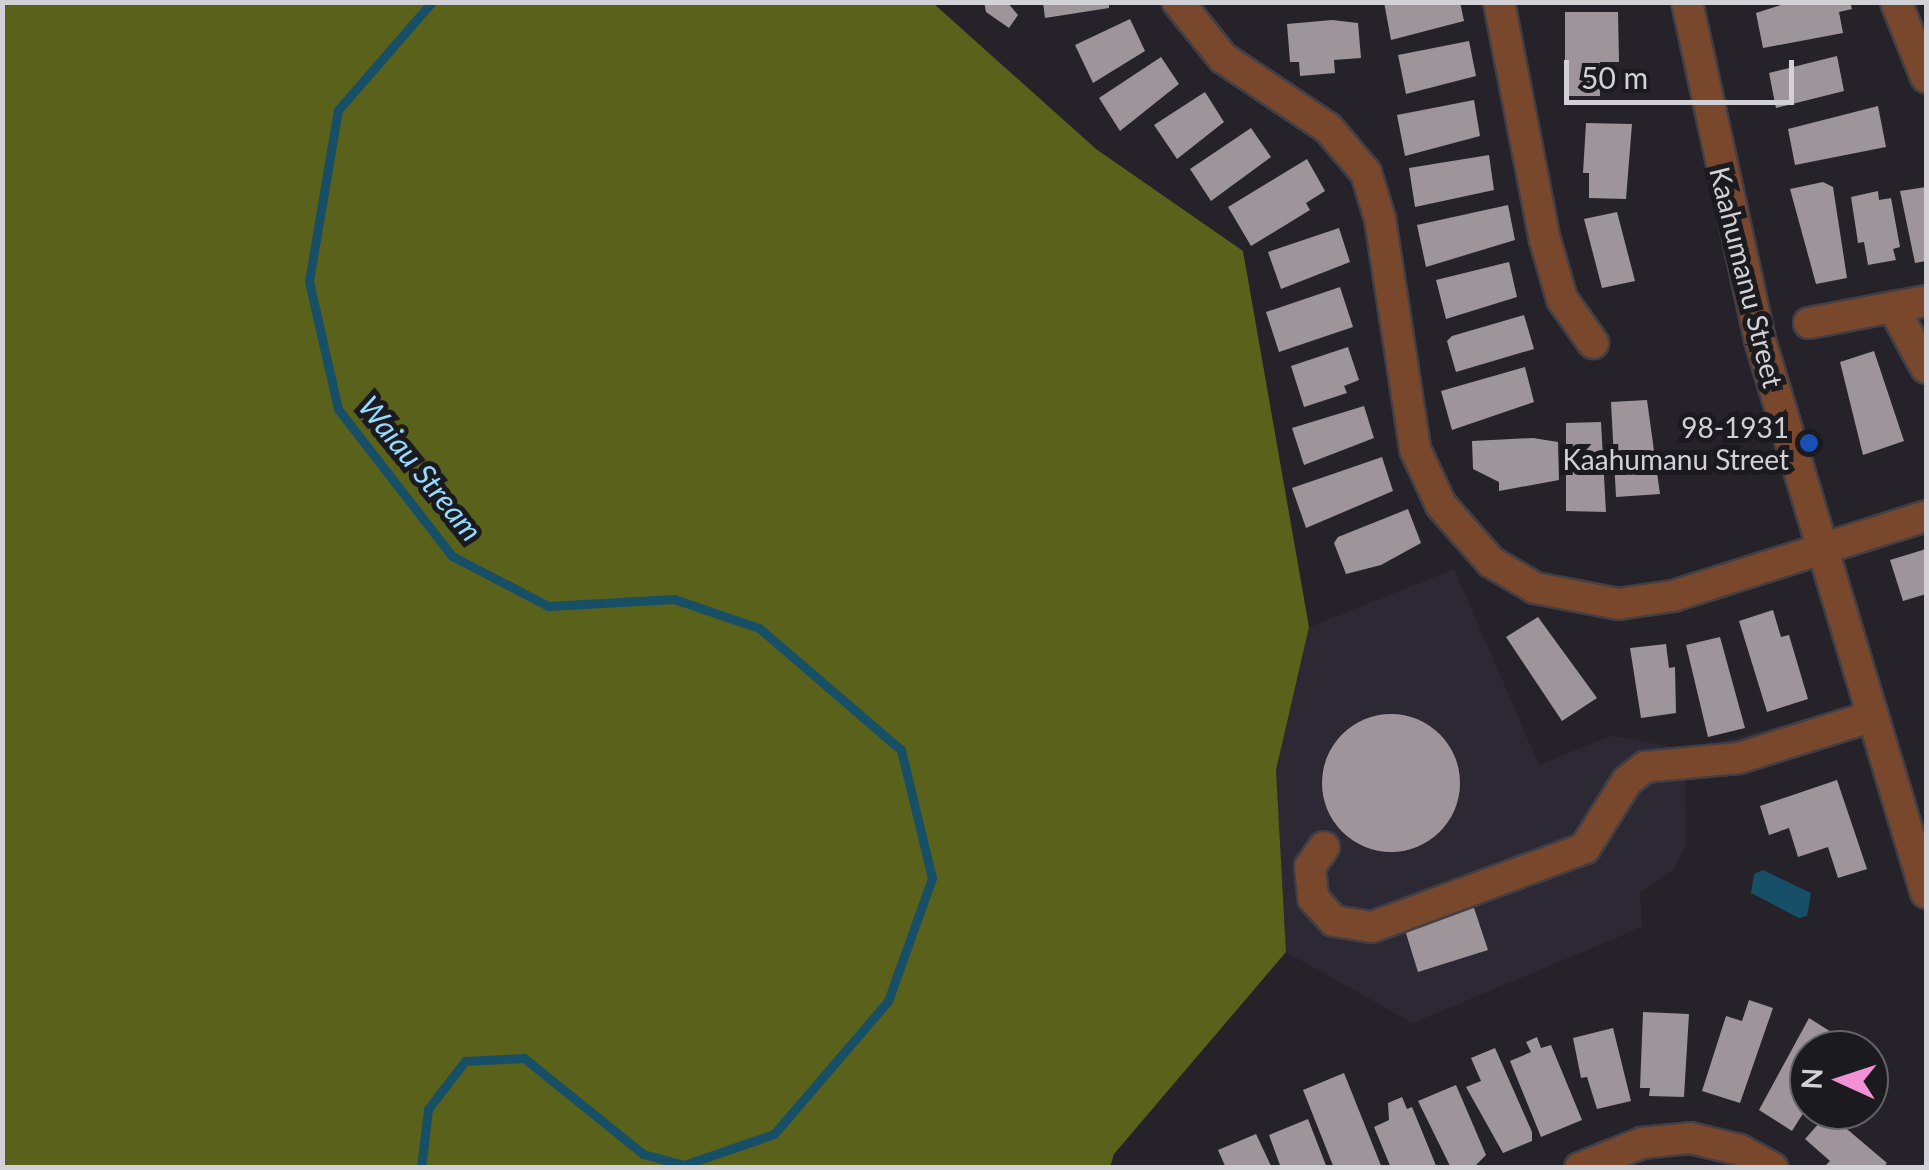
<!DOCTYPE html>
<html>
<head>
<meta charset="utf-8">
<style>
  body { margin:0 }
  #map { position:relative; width:1929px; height:1170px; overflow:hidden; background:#252329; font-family:Lato,sans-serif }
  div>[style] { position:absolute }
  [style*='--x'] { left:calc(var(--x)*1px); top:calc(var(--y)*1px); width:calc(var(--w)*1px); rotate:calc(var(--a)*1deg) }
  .built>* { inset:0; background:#2c2935 }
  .forest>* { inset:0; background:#5a611b }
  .water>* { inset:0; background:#174f67 }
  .stream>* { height:9px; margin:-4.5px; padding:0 4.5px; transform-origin:4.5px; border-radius:4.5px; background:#174f67 }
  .building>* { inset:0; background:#9d9599 }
  .round { border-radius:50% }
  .roads { filter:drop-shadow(2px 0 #413f45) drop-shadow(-2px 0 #413f45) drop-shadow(0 2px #413f45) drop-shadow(0 -2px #413f45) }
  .minor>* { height:30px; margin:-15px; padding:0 15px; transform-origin:15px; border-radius:15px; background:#79472c }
  .dots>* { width:28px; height:28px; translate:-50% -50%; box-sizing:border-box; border:5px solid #1b1a1f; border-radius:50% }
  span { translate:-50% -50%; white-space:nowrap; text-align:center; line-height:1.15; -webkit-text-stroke:10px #1b1a1f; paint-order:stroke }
  .street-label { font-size:28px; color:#d2d1d5 }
  .poi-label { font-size:28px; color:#d2d1d5 }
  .right { translate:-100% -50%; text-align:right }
  .water-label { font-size:30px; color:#93dbff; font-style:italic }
  .frame { position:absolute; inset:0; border:5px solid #d2d1d5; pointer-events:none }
  .north { position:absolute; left:1789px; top:1030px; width:100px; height:100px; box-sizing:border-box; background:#1b1a1f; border:2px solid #646368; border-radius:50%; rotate:273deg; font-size:28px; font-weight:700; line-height:40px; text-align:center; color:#d2d1d5 }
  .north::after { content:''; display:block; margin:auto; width:35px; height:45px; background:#f391d5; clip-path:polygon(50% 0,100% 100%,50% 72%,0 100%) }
  .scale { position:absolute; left:1564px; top:60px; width:230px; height:45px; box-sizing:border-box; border:5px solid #d2d1d5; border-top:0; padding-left:12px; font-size:30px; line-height:35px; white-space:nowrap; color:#d2d1d5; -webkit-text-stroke:8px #1b1a1f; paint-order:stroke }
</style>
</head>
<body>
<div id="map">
  <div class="built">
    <i style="clip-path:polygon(1454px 569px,1539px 765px,1610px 736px,1690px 750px,1828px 713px,1836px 741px,1685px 778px,1686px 845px,1673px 870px,1640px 892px,1642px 927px,1413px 1023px,1286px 952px,1276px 770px,1309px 627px)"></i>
  </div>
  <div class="forest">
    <i style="clip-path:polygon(2px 3px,933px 3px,1096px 149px,1243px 251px,1309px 627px,1276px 770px,1286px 952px,1114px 1154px,1110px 1167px,3px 1167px)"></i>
  </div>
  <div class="water">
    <i style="clip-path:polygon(1763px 870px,1811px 893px,1807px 916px,1799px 918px,1751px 893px,1754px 874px)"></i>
  </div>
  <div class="stream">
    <i style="--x:421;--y:1168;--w:59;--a:-83.2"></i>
    <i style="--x:428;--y:1109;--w:61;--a:-52.4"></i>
    <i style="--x:465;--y:1061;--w:59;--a:-2.9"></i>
    <i style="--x:524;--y:1058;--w:153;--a:38.9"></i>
    <i style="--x:643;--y:1154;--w:42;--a:15"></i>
    <i style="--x:684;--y:1165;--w:95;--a:-19"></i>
    <i style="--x:774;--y:1134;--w:175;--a:-49.4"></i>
    <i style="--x:888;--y:1001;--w:131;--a:-70.3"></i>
    <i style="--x:932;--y:878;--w:132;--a:-103.6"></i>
    <i style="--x:901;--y:750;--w:187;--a:-139.3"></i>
    <i style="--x:759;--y:628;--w:90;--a:-161.2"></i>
    <i style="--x:674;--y:599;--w:126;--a:176.8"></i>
    <i style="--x:548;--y:606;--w:108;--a:-152.5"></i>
    <i style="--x:452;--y:556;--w:186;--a:-127.8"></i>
    <i style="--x:338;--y:409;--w:131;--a:-102.8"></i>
    <i style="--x:309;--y:281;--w:173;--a:-80.4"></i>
    <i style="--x:338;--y:110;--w:143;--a:-49"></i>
  </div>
  <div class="building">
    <i style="clip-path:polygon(984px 2px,1007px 2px,1018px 15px,1009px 28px,986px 12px)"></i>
    <i style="clip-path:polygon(1043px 2px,1109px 2px,1109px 8px,1045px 18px)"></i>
    <i style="clip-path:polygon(1384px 2px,1460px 2px,1464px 21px,1391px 40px)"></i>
    <i style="clip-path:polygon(1790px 2px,1850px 2px,1852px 9px,1839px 12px,1843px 33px,1763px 48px,1756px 13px)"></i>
    <i style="clip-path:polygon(1565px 12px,1618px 12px,1619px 62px,1600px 62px,1600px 96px,1565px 96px)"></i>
    <i style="clip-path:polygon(1130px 19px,1145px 51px,1093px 83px,1075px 45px)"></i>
    <i style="clip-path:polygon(1332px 20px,1358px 23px,1361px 58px,1334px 60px,1335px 73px,1300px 76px,1299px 62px,1290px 62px,1287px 24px)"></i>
    <i style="clip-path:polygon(1469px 41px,1476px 76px,1406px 94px,1398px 55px)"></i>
    <i style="clip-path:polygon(1837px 56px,1844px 91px,1776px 108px,1769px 73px)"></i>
    <i style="clip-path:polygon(1161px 57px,1179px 84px,1120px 131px,1099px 98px)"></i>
    <i style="clip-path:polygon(1205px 92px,1224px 122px,1177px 159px,1154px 125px)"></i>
    <i style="clip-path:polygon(1474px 100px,1480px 136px,1405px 156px,1397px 115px)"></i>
    <i style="clip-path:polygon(1878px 106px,1886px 147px,1795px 165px,1788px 129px)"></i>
    <i style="clip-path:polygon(1586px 123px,1632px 124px,1626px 199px,1589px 198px,1589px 173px,1583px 173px)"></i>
    <i style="clip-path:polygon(1251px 128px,1271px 157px,1211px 201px,1190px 169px)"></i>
    <i style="clip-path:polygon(1489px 155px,1494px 190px,1415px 207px,1409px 168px)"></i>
    <i style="clip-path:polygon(1307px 159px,1325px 191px,1306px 203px,1310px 210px,1251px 246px,1228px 207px)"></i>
    <i style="clip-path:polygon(1823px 182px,1833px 187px,1847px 278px,1816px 284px,1790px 189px)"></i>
    <i style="clip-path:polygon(1926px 187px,1926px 261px,1915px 263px,1900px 191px)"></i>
    <i style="clip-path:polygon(1878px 191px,1879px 200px,1891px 198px,1900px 247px,1893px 249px,1896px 260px,1868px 265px,1864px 242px,1858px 243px,1851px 197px)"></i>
    <i style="clip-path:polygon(1508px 205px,1515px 240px,1426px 267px,1417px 225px)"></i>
    <i style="clip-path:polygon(1617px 212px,1635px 281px,1602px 288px,1584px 219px)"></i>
    <i style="clip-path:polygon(1339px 228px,1350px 262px,1281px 289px,1268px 252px)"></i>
    <i style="clip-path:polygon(1509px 262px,1517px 297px,1446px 319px,1436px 280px)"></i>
    <i style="clip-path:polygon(1340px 287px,1353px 327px,1279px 352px,1266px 312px)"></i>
    <i style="clip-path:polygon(1524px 315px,1534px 349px,1456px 372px,1447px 341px,1452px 336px)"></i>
    <i style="clip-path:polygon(1348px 347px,1359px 380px,1344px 386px,1347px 393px,1304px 407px,1291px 366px)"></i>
    <i style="clip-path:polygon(1874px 351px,1904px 441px,1863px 455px,1840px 362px)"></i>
    <i style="clip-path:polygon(1525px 367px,1534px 402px,1452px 430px,1441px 391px)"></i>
    <i style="clip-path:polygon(1647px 400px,1660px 494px,1616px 497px,1611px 402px)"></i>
    <i style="clip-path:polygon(1364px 406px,1374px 438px,1304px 465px,1292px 428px)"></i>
    <i style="clip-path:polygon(1601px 422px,1606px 512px,1566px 511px,1566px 423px)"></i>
    <i style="clip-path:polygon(1533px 438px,1558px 442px,1559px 480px,1499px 491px,1499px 482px,1473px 469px,1472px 441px)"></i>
    <i style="clip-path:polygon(1382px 457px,1393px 491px,1306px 528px,1292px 488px)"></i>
    <i style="clip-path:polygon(1408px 509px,1421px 543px,1381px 565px,1346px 574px,1334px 543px,1338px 537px)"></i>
    <i style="clip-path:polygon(1926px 549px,1926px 594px,1903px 601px,1890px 560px)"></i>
    <i style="clip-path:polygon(1773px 610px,1781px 637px,1789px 635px,1808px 699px,1767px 712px,1739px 621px)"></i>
    <i style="clip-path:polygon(1538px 617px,1597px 698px,1562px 721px,1506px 637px)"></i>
    <i style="clip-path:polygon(1720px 637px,1745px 728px,1708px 737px,1686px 645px)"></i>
    <i style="clip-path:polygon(1666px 644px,1669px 668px,1675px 667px,1676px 713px,1641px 718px,1630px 648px)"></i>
    <i class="round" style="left:1322px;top:714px;width:138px;height:138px"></i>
    <i style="clip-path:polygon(1837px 780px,1867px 869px,1838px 878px,1828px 847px,1798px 857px,1789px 828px,1769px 835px,1760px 806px)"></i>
    <i style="clip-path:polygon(1473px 905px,1488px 950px,1418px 972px,1404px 927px)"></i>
    <i style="clip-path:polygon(1749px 1000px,1773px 1008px,1740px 1103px,1702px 1091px,1726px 1016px,1742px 1021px)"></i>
    <i style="clip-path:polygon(1643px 1012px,1689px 1014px,1684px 1097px,1649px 1096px,1650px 1088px,1640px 1088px)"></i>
    <i style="clip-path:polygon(1809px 1018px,1847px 1042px,1842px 1050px,1809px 1050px,1809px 1104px,1792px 1131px,1759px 1110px)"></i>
    <i style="clip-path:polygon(1613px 1028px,1631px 1101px,1597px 1109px,1587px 1077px,1581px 1078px,1573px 1038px)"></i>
    <i style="clip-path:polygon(1537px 1037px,1541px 1048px,1551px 1045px,1582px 1120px,1541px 1137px,1510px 1061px,1531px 1052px,1526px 1042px)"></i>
    <i style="clip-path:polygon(1495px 1048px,1532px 1132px,1532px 1141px,1503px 1153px,1466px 1087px,1481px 1081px,1471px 1058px)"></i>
    <i style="clip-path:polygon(1344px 1073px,1382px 1168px,1334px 1168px,1303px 1090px)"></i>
    <i style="clip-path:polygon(1456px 1085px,1486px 1155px,1473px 1168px,1451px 1168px,1418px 1101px)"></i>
    <i style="clip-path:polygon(1402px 1097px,1407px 1109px,1412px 1107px,1437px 1168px,1391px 1168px,1374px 1127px,1389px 1120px,1388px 1103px)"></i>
    <i style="clip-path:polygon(1828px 1113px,1887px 1163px,1883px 1168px,1825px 1166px,1830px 1161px,1805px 1139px)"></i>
    <i style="clip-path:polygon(1308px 1119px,1327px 1168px,1281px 1168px,1269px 1135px)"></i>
    <i style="clip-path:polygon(1256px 1134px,1272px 1168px,1226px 1168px,1218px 1150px)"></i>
  </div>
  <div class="roads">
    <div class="minor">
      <i style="--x:1178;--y:2;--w:72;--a:51.2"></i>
      <i style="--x:1223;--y:58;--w:126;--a:33.7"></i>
      <i style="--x:1328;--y:128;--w:59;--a:49.8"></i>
      <i style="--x:1366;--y:173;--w:48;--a:73.1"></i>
      <i style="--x:1380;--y:219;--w:233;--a:81.3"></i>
      <i style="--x:1415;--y:449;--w:62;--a:65.1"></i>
      <i style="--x:1441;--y:505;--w:76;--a:48.7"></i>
      <i style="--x:1491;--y:562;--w:51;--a:30.6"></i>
      <i style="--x:1535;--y:588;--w:85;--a:10.9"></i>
      <i style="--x:1618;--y:604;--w:56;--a:-8.3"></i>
      <i style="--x:1673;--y:596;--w:265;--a:-17.5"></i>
      <i style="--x:1499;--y:2;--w:242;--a:79.1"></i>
      <i style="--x:1545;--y:240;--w:61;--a:73.9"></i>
      <i style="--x:1562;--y:299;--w:54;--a:54.8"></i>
      <i style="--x:1687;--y:2;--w:346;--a:77.8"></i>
      <i style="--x:1760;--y:340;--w:577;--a:73.29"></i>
      <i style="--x:1896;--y:2;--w:81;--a:68.2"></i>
      <i style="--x:1893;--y:307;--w:34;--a:-10"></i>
      <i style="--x:1809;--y:323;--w:86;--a:-10.8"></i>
      <i style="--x:1893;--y:307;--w:69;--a:61.6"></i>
      <i style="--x:1324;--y:847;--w:24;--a:125"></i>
      <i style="--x:1310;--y:867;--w:31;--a:84"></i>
      <i style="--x:1313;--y:898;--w:31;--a:48"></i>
      <i style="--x:1334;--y:921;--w:38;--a:9"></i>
      <i style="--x:1372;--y:927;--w:227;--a:-20.3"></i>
      <i style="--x:1585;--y:848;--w:79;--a:-57.9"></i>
      <i style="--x:1627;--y:781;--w:23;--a:-38"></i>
      <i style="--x:1645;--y:767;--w:94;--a:-5.5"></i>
      <i style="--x:1739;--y:758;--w:140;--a:-17.4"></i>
      <i style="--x:1580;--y:1168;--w:67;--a:-22"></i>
      <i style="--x:1642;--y:1143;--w:48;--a:-5.9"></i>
      <i style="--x:1690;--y:1138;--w:51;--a:13.5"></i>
      <i style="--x:1740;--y:1150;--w:37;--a:29"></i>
    </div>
  </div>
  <div class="dots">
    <i style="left:1809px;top:443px;background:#1a4fb4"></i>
  </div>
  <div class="street-label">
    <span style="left:1747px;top:277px;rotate:76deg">Kaahumanu Street</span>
  </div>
  <div class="poi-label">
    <span class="right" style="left:1789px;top:443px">98-1931<br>Kaahumanu Street</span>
  </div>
  <div class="water-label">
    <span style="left:421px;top:468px;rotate:51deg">Waiau Stream</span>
  </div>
  <div class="frame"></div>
  <div class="north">N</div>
  <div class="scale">50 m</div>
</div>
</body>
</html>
